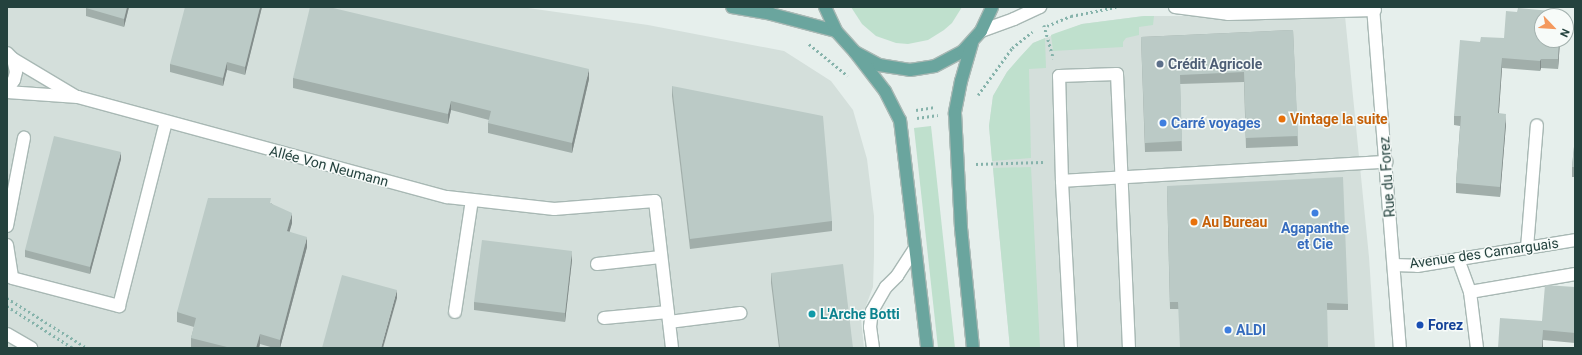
<!DOCTYPE html>
<html>
<head>
<meta charset="utf-8">
<style>
  body { margin:0 }
  #map { position:relative; width:1582px; height:355px; overflow:hidden; background:#e6efec; font-family:Roboto,sans-serif }
  div>[style] { position:absolute }
  [style*='--x'] { left:calc(var(--x)*1px); top:calc(var(--y)*1px); width:calc(var(--w)*1px); rotate:calc(var(--a)*1deg) }
  .built>* { inset:0; background:#d4dfdb }
  .green>* { inset:0; background:#bfe0cd }
  .path>* { height:2.5px; margin-top:-1.25px; transform-origin:0; background:repeating-linear-gradient(90deg,#86b3ab 0 2px,transparent 0 5px) }
  .roads { filter:drop-shadow(1px 0 #a8b8b4) drop-shadow(-1px 0 #a8b8b4) drop-shadow(0 1px #a8b8b4) drop-shadow(0 -1px #a8b8b4) }
  .minor>* { height:12px; margin:-6px; padding:0 6px; transform-origin:6px; border-radius:6px; background:#fff }
  .major>* { height:12px; margin:-6px; padding:0 6px; transform-origin:6px; border-radius:6px; background:#6aa59e }
  .wall>* { inset:0; background:#a1aeaa }
  .shaded-wall>* { inset:0; background:#838d8b }
  .building>* { inset:0; background:#bbcac6 }
  .dots>* { width:11px; height:11px; translate:-50% -50%; box-sizing:border-box; border:2px solid #f7fbf9; border-radius:50% }
  span { translate:-50% -50%; white-space:nowrap; text-align:center; line-height:1.15; -webkit-text-stroke:3px #f7fbf9; paint-order:stroke }
  .service-label { font-size:14px; color:#4e5e75; font-weight:700 }
  .left { translate:0 -50%; text-align:left }
  .food-label { font-size:14px; color:#c56008; font-weight:700 }
  .shop-label { font-size:14px; color:#366cbe; font-weight:700 }
  .street-label { font-size:14px; color:#24423e }
  .culture-label { font-size:14px; color:#0d838f; font-weight:700 }
  .transit-label { font-size:14px; color:#164399; font-weight:700 }
  .frame { position:absolute; inset:0; border:8px solid #24423e; pointer-events:none }
  .north { position:absolute; left:1534px; top:8px; width:40px; height:40px; box-sizing:border-box; background:#f7fbf9; border:1px solid #a3b1ae; border-radius:50%; rotate:115deg; font-size:11px; font-weight:700; line-height:16px; text-align:center; color:#24423e }
  .north::after { content:''; display:block; margin:auto; width:14px; height:18px; background:#f4995e; clip-path:polygon(50% 0,100% 100%,50% 72%,0 100%) }
</style>
</head>
<body>
<div id="map">
  <div class="built">
    <i style="clip-path:polygon(7px 7px,521px 7px,648px 25px,784px 51px,831px 81px,853px 110px,867px 159px,874px 216px,874px 256px,873px 287px,861px 319px,864px 348px,7px 348px)"></i>
    <i style="clip-path:polygon(1144px 16px,1345px 16px,1369px 257px,1375px 348px,1010px 348px,989px 126px,993px 96px,1007px 72px,1033px 43px,1082px 24px)"></i>
  </div>
  <div class="green">
    <i style="clip-path:polygon(851px 7px,962px 7px,952px 23px,944px 30px,928px 40px,908px 44px,896px 43px,876px 36px,862px 24px)"></i>
    <i style="clip-path:polygon(1144px 16px,1154px 16px,1153px 25px,1139px 27px,1139px 35px,1126px 38px,1123px 42px,1123px 47px,1053px 51px,1051px 35px,1056px 33px,1082px 24px)"></i>
    <i style="clip-path:polygon(1045px 38px,1046px 68px,1029px 69px,1031px 158px,992px 161px,989px 126px,993px 96px,1007px 72px,1020px 57px,1033px 43px)"></i>
    <i style="clip-path:polygon(931px 126px,955px 348px,938px 348px,914px 128px)"></i>
    <i style="clip-path:polygon(1031px 167px,1040px 348px,1010px 348px,993px 168px)"></i>
  </div>
  <div class="path">
    <i style="--x:1044;--y:25;--w:35;--a:74"></i>
    <i style="--x:1047;--y:26;--w:26;--a:-23"></i>
    <i style="--x:1071;--y:16;--w:46;--a:-11.3"></i>
    <i style="--x:809;--y:44;--w:50;--a:39.4"></i>
    <i style="--x:978;--y:95;--w:58;--a:-54.1"></i>
    <i style="--x:1012;--y:48;--w:26;--a:-39"></i>
    <i style="--x:916;--y:110;--w:20;--a:-9"></i>
    <i style="--x:917;--y:118;--w:21;--a:-8"></i>
    <i style="--x:976;--y:164;--w:67;--a:-1.7"></i>
    <i style="--x:7;--y:298;--w:94;--a:32"></i>
    <i style="--x:7;--y:306;--w:78;--a:32.5"></i>
  </div>
  <div class="roads">
    <div class="minor">
      <i style="--x:1175;--y:7;--w:53;--a:7.5"></i>
      <i style="--x:1228;--y:14;--w:147;--a:-1.6"></i>
      <i style="--x:1373;--y:7;--w:342;--a:85.5"></i>
      <i style="--x:981;--y:31;--w:35;--a:-20"></i>
      <i style="--x:1014;--y:19;--w:29;--a:-25"></i>
      <i style="--x:7;--y:53;--w:8;--a:45"></i>
      <i style="--x:13;--y:59;--w:13;--a:77"></i>
      <i style="--x:16;--y:72;--w:8;--a:104"></i>
      <i style="--x:14;--y:80;--w:12;--a:125"></i>
      <i style="--x:13;--y:59;--w:72;--a:30.8"></i>
      <i style="--x:7;--y:92;--w:71;--a:4"></i>
      <i style="--x:78;--y:97;--w:382;--a:15.2"></i>
      <i style="--x:447;--y:197;--w:108;--a:6.4"></i>
      <i style="--x:554;--y:209;--w:101;--a:-4.5"></i>
      <i style="--x:655;--y:201;--w:148;--a:83.4"></i>
      <i style="--x:1062;--y:181;--w:105;--a:-91.6"></i>
      <i style="--x:1059;--y:76;--w:58;--a:-2"></i>
      <i style="--x:1117;--y:74;--w:274;--a:87.5"></i>
      <i style="--x:7;--y:226;--w:90;--a:-79.1"></i>
      <i style="--x:7;--y:245;--w:33;--a:81"></i>
      <i style="--x:12;--y:278;--w:111;--a:14.7"></i>
      <i style="--x:119;--y:306;--w:190;--a:-75.7"></i>
      <i style="--x:1527;--y:248;--w:123;--a:-85.4"></i>
      <i style="--x:1458;--y:259;--w:35;--a:70"></i>
      <i style="--x:1470;--y:292;--w:107;--a:-9.7"></i>
      <i style="--x:597;--y:264;--w:64;--a:-6.2"></i>
      <i style="--x:1394;--y:265;--w:23;--a:2"></i>
      <i style="--x:1417;--y:266;--w:160;--a:-9.3"></i>
      <i style="--x:1470;--y:292;--w:56;--a:82.9"></i>
      <i style="--x:455;--y:312;--w:113;--a:-81.4"></i>
      <i style="--x:604;--y:318;--w:64;--a:-5.4"></i>
      <i style="--x:669;--y:322;--w:72;--a:-7.2"></i>
      <i style="--x:7;--y:334;--w:28;--a:30"></i>
      <i style="--x:873;--y:348;--w:21;--a:-98"></i>
      <i style="--x:870;--y:327;--w:16;--a:-83"></i>
      <i style="--x:872;--y:311;--w:28;--a:-60"></i>
      <i style="--x:886;--y:287;--w:16;--a:-45"></i>
      <i style="--x:897;--y:276;--w:33;--a:-57"></i>
      <i style="--x:1071;--y:348;--w:167;--a:-93.1"></i>
      <i style="--x:1062;--y:181;--w:325;--a:-3.4"></i>
    </div>
    <div class="major">
      <i style="--x:732;--y:7;--w:40;--a:10"></i>
      <i style="--x:771;--y:14;--w:67;--a:14.7"></i>
      <i style="--x:825;--y:7;--w:26;--a:65"></i>
      <i style="--x:836;--y:31;--w:28;--a:48"></i>
      <i style="--x:855;--y:52;--w:27;--a:28"></i>
      <i style="--x:879;--y:65;--w:31;--a:9"></i>
      <i style="--x:910;--y:70;--w:25;--a:-9"></i>
      <i style="--x:935;--y:66;--w:32;--a:-28"></i>
      <i style="--x:963;--y:51;--w:27;--a:-48"></i>
      <i style="--x:981;--y:31;--w:26;--a:-65"></i>
      <i style="--x:972;--y:43;--w:40;--a:106"></i>
      <i style="--x:961;--y:81;--w:33;--a:101"></i>
      <i style="--x:955;--y:113;--w:115;--a:87"></i>
      <i style="--x:961;--y:228;--w:121;--a:84.3"></i>
      <i style="--x:855;--y:52;--w:49;--a:52.4"></i>
      <i style="--x:885;--y:91;--w:33;--a:63"></i>
      <i style="--x:900;--y:120;--w:230;--a:83.2"></i>
    </div>
  </div>
  <div class="wall">
    <i style="clip-path:polygon(129px 7px,124px 27px,86px 16px,86px 8px)"></i>
    <i style="clip-path:polygon(262px 7px,245px 75px,227px 70px,223px 86px,170px 72px,170px 64px)"></i>
    <i style="clip-path:polygon(1562px 16px,1558px 69px,1541px 68px,1540px 71px,1502px 68px,1499px 113px,1506px 124px,1500px 197px,1456px 193px,1456px 183px,1460px 126px,1454px 125px,1454px 116px,1480px 42px,1504px 38px)"></i>
    <i style="clip-path:polygon(1293px 30px,1298px 146px,1246px 148px,1244px 82px,1180px 84px,1182px 151px,1145px 152px,1141px 37px)"></i>
    <i style="clip-path:polygon(293px 78px,589px 79px,572px 153px,488px 133px,488px 123px,489px 120px,451px 110px,448px 124px,293px 88px)"></i>
    <i style="clip-path:polygon(672px 86px,832px 221px,832px 231px,690px 249px,672px 96px)"></i>
    <i style="clip-path:polygon(1575px 137px,1575px 177px,1572px 177px,1572px 167px)"></i>
    <i style="clip-path:polygon(121px 159px,90px 274px,25px 257px,25px 250px)"></i>
    <i style="clip-path:polygon(1167px 186px,1348px 304px,1348px 310px,1170px 309px)"></i>
    <i style="clip-path:polygon(271px 203px,292px 223px,289px 232px,307px 247px,280px 348px,274px 348px,260px 344px,259px 348px,193px 348px,191px 347px,191px 338px,194px 327px,177px 322px,177px 312px)"></i>
    <i style="clip-path:polygon(572px 260px,565px 322px,474px 310px,474px 302px)"></i>
    <i style="clip-path:polygon(771px 273px,853px 348px,779px 348px,771px 283px)"></i>
    <i style="clip-path:polygon(1575px 287px,1575px 343px,1543px 340px,1543px 348px,1498px 348px,1542px 321px)"></i>
  </div>
  <div class="shaded-wall">
    <i style="clip-path:polygon(127px 7px,129px 7px,124px 27px,124px 19px)"></i>
    <i style="clip-path:polygon(260px 7px,262px 7px,245px 75px,245px 67px)"></i>
    <i style="clip-path:polygon(1559px 40px,1560px 40px,1558px 69px,1558px 59px)"></i>
    <i style="clip-path:polygon(1502px 58px,1502px 68px,1498px 123px,1498px 113px)"></i>
    <i style="clip-path:polygon(1541px 59px,1541px 68px,1540px 71px,1540px 61px)"></i>
    <i style="clip-path:polygon(227px 62px,227px 70px,223px 86px,223px 78px)"></i>
    <i style="clip-path:polygon(589px 69px,589px 79px,572px 153px,572px 143px)"></i>
    <i style="clip-path:polygon(451px 101px,451px 110px,448px 124px,448px 114px)"></i>
    <i style="clip-path:polygon(1506px 114px,1506px 124px,1500px 197px,1500px 187px)"></i>
    <i style="clip-path:polygon(121px 152px,121px 159px,90px 274px,90px 267px)"></i>
    <i style="clip-path:polygon(292px 213px,292px 223px,287px 241px,287px 231px)"></i>
    <i style="clip-path:polygon(307px 237px,307px 247px,280px 348px,280px 340px)"></i>
    <i style="clip-path:polygon(572px 251px,572px 260px,565px 322px,565px 313px)"></i>
    <i style="clip-path:polygon(397px 290px,397px 298px,383px 348px,381px 348px)"></i>
    <i style="clip-path:polygon(1543px 330px,1543px 348px,1542px 348px)"></i>
    <i style="clip-path:polygon(260px 334px,260px 344px,259px 348px,256px 348px)"></i>
  </div>
  <div class="building">
    <i style="clip-path:polygon(87px 7px,127px 7px,124px 19px,86px 8px)"></i>
    <i style="clip-path:polygon(185px 7px,260px 7px,245px 67px,227px 62px,223px 78px,170px 64px)"></i>
    <i style="clip-path:polygon(310px 7px,329px 7px,589px 69px,572px 143px,488px 123px,491px 111px,451px 101px,448px 114px,293px 78px)"></i>
    <i style="clip-path:polygon(1518px 8px,1562px 12px,1561px 16px,1542px 16px,1542px 40px,1559px 40px,1558px 59px,1541px 59px,1540px 61px,1502px 58px,1498px 113px,1506px 114px,1500px 187px,1456px 183px,1461px 116px,1454px 116px,1460px 40px,1480px 42px,1481px 37px,1504px 38px,1506px 11px,1517px 12px)"></i>
    <i style="clip-path:polygon(1293px 30px,1298px 136px,1246px 138px,1244px 72px,1180px 75px,1182px 141px,1145px 143px,1141px 37px)"></i>
    <i style="clip-path:polygon(672px 86px,823px 116px,832px 221px,690px 239px)"></i>
    <i style="clip-path:polygon(54px 136px,121px 152px,90px 267px,25px 250px)"></i>
    <i style="clip-path:polygon(1575px 137px,1575px 167px,1572px 167px)"></i>
    <i style="clip-path:polygon(1343px 177px,1348px 304px,1327px 303px,1328px 348px,1180px 348px,1178px 302px,1170px 302px,1167px 186px)"></i>
    <i style="clip-path:polygon(208px 198px,271px 198px,270px 203px,292px 213px,287px 231px,307px 237px,280px 340px,260px 334px,256px 348px,231px 348px,191px 338px,196px 318px,177px 312px)"></i>
    <i style="clip-path:polygon(482px 240px,572px 251px,565px 313px,474px 302px)"></i>
    <i style="clip-path:polygon(843px 264px,853px 348px,780px 348px,771px 273px)"></i>
    <i style="clip-path:polygon(342px 275px,397px 290px,381px 348px,322px 348px)"></i>
    <i style="clip-path:polygon(1545px 285px,1575px 287px,1575px 333px,1543px 330px,1542px 348px,1498px 348px,1500px 318px,1542px 321px)"></i>
  </div>
  <div class="dots">
    <i style="left:1160px;top:64px;background:#5c6f8a"></i>
    <i style="left:1282px;top:119px;background:#e8710a"></i>
    <i style="left:1163px;top:123px;background:#3f7fe0"></i>
    <i style="left:1315px;top:213px;background:#3f7fe0"></i>
    <i style="left:1194px;top:222px;background:#e8710a"></i>
    <i style="left:812px;top:314px;background:#0f9aa8"></i>
    <i style="left:1420px;top:325px;background:#1a4fb4"></i>
    <i style="left:1228px;top:330px;background:#3f7fe0"></i>
  </div>
  <div class="service-label">
    <span class="left" style="left:1168px;top:64px">Crédit Agricole</span>
  </div>
  <div class="food-label">
    <span class="left" style="left:1290px;top:119px">Vintage la suite</span>
    <span class="left" style="left:1202px;top:222px">Au Bureau</span>
  </div>
  <div class="shop-label">
    <span class="left" style="left:1171px;top:123px">Carré voyages</span>
    <span style="left:1315px;top:236px">Agapanthe<br>et Cie</span>
    <span class="left" style="left:1236px;top:330px">ALDI</span>
  </div>
  <div class="street-label">
    <span style="left:329px;top:166px;rotate:15deg">Allée Von Neumann</span>
    <span style="left:1387px;top:177px;rotate:-94deg">Rue du Forez</span>
    <span style="left:1484px;top:253px;rotate:-8deg">Avenue des Camarguais</span>
  </div>
  <div class="culture-label">
    <span class="left" style="left:820px;top:314px">L'Arche Botti</span>
  </div>
  <div class="transit-label">
    <span class="left" style="left:1428px;top:325px">Forez</span>
  </div>
  <div class="frame"></div>
  <div class="north">N</div>
</div>
</body>
</html>
